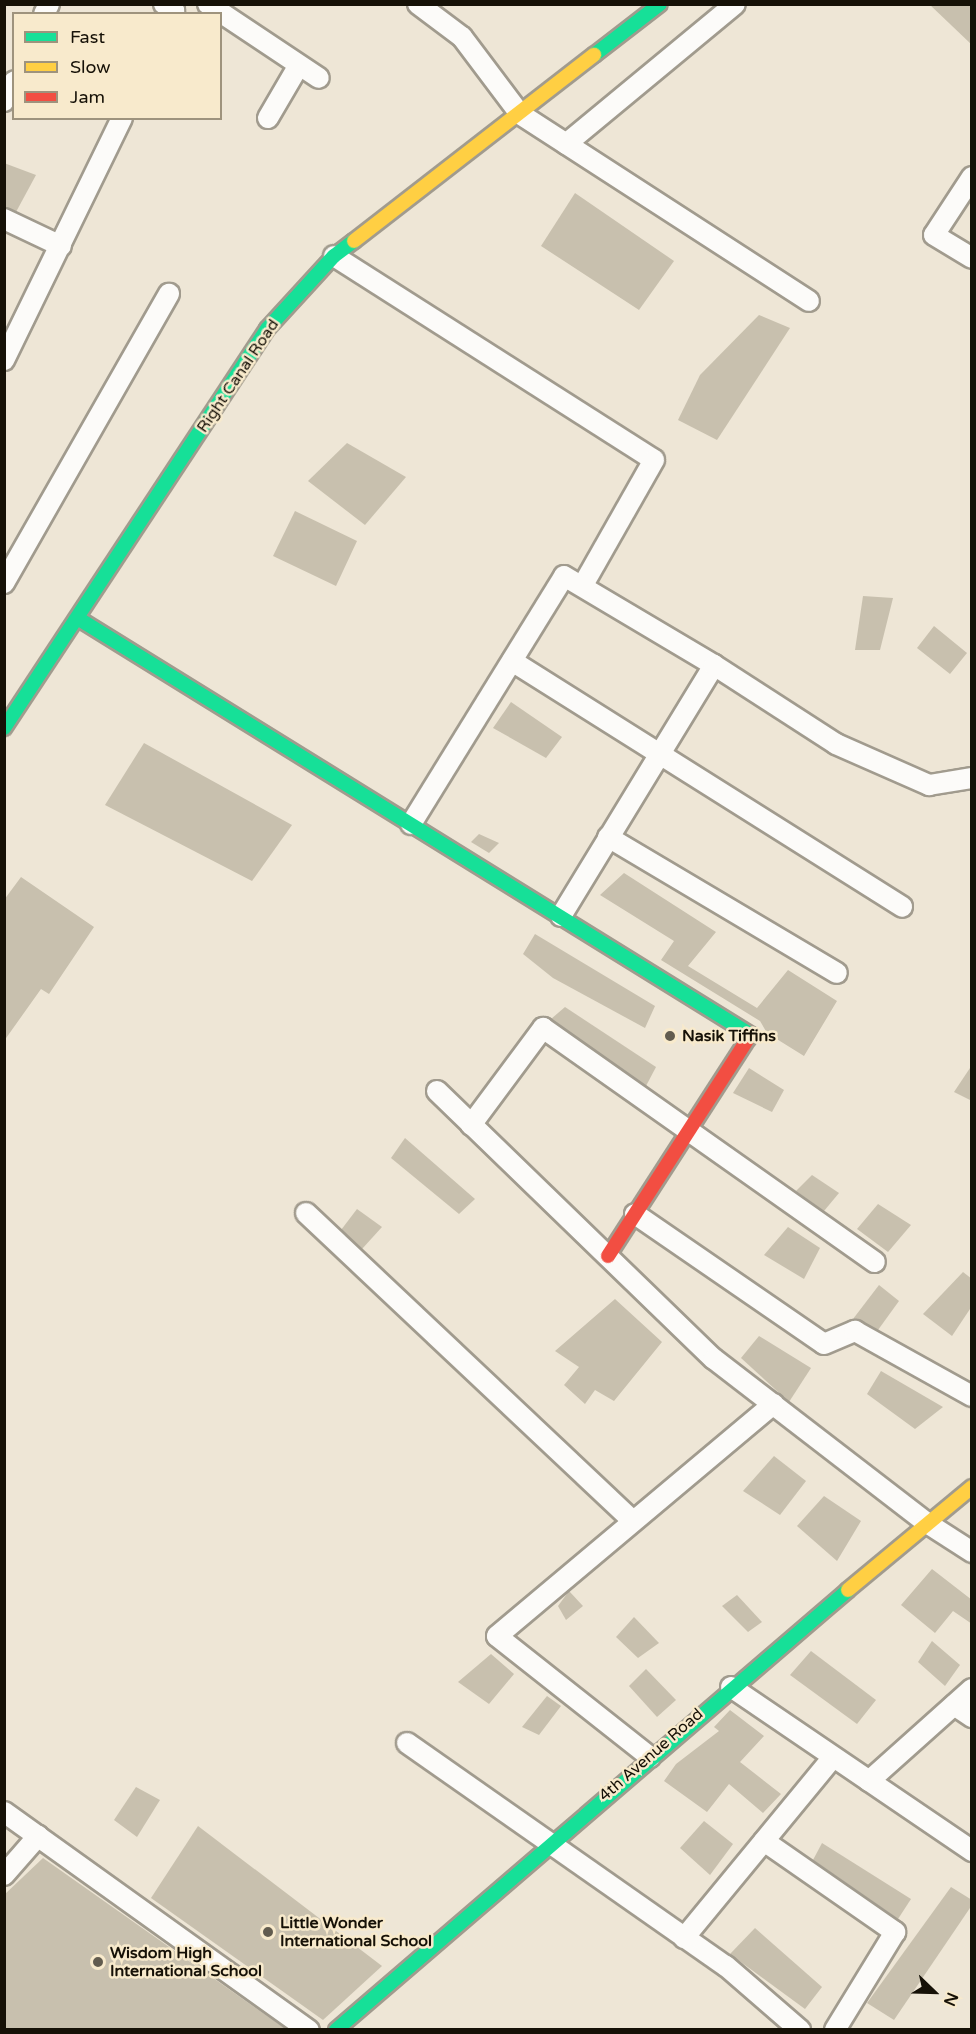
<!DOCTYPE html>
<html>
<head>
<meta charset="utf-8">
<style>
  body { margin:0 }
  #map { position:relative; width:976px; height:2034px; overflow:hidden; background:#eee6d6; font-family:"Varela Round",sans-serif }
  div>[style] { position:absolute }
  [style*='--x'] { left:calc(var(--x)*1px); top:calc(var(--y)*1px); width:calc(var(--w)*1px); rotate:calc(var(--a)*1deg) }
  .building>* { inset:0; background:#c8c0ae }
  .roads { filter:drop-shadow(2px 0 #a19b8e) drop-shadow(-2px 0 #a19b8e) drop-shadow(0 2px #a19b8e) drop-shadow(0 -2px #a19b8e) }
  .street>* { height:20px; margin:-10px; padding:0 10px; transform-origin:10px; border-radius:10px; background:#fcfbf9 }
  .fast>* { height:14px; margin:-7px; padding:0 7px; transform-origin:7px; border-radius:7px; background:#16e098 }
  .slow>* { height:14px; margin:-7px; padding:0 7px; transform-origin:7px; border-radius:7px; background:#ffcf43 }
  .jam>* { height:14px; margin:-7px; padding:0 7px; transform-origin:7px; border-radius:7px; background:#f24e42 }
  .dots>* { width:16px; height:16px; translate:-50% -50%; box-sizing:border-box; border:3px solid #f8eacc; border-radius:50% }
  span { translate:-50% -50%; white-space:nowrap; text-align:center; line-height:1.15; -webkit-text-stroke:5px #f8eacc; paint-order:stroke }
  .street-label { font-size:16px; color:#161107 }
  .poi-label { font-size:16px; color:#161107; font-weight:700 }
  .left { translate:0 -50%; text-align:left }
  .frame { position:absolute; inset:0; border:6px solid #161107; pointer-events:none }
  .legend { position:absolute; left:12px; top:12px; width:210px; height:108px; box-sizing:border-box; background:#f8eacc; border:2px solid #9e937d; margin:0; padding:8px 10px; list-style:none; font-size:18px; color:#161107 }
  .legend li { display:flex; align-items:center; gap:12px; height:30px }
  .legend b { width:30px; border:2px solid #9e937d }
  .north { position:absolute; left:904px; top:1962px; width:60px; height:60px; -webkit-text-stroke:4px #f8eacc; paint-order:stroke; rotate:113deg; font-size:16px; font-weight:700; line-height:24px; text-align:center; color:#161107 }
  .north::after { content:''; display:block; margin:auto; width:21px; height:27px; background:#161107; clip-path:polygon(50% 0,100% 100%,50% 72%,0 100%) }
</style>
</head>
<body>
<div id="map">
  <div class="building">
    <i style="clip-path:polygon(929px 4px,972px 4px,972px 45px)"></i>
    <i style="clip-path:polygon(4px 163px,36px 175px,16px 212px,4px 207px)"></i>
    <i style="clip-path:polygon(575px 193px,674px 261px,639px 310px,541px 246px)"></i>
    <i style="clip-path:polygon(759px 315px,790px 328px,717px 440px,678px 420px,700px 375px)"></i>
    <i style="clip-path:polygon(347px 443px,406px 477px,365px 525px,308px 481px)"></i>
    <i style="clip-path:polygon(295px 511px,357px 541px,336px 586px,273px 556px)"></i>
    <i style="clip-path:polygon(863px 596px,893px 598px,880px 650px,855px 650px)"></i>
    <i style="clip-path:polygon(934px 626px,967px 653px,950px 674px,917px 648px)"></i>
    <i style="clip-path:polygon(511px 702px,562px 737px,546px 758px,493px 728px)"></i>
    <i style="clip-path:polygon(144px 743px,292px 825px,252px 881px,105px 805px)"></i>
    <i style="clip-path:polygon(479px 834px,499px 843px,489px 853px,471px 842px)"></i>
    <i style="clip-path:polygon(624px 873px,716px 932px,688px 966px,757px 1008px,788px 970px,837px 1001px,804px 1056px,767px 1033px,760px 1021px,661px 960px,674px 941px,600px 895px)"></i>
    <i style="clip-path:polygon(21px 877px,94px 927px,49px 994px,41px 989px,4px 1041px,4px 900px)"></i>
    <i style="clip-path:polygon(535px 934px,655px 1006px,645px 1028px,553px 978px,523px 954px)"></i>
    <i style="clip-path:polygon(565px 1007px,656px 1067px,646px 1086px,551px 1019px)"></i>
    <i style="clip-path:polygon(972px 1065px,972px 1101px,954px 1092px)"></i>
    <i style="clip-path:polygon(749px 1068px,784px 1090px,772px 1112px,733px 1093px)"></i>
    <i style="clip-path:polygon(405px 1138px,475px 1199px,459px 1214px,391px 1158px)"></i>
    <i style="clip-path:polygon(812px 1175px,839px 1193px,824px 1211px,796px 1191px)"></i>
    <i style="clip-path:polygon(878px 1204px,911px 1225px,888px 1252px,857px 1229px)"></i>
    <i style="clip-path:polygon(357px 1209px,382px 1227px,362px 1249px,341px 1230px)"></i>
    <i style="clip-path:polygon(788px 1227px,820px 1248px,804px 1279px,764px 1255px)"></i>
    <i style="clip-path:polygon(963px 1272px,972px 1279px,972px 1306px,952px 1336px,923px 1314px)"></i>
    <i style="clip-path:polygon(879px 1285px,899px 1301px,878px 1330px,853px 1319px)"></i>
    <i style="clip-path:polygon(615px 1299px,662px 1342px,614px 1401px,595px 1390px,585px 1404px,564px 1385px,579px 1367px,555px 1351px)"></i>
    <i style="clip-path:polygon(759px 1336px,811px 1368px,789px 1402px,741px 1358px)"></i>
    <i style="clip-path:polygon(881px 1371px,943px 1407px,915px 1429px,867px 1394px)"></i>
    <i style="clip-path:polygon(774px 1456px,806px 1481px,780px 1515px,743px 1491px)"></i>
    <i style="clip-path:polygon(824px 1496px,861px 1521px,837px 1561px,797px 1526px)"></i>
    <i style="clip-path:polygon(932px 1569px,972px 1600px,972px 1624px,953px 1611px,935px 1633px,901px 1605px)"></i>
    <i style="clip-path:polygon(569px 1591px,583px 1606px,566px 1620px,558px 1606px)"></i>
    <i style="clip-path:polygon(737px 1595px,762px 1622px,748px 1632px,722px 1606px)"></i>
    <i style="clip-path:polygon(634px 1617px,659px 1643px,638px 1658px,616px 1637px)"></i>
    <i style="clip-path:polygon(932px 1641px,960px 1665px,945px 1686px,918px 1662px)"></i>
    <i style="clip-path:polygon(811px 1651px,876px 1700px,857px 1724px,790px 1675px)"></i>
    <i style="clip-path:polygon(491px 1654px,514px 1674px,489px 1704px,458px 1682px)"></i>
    <i style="clip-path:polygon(646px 1669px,676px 1700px,657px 1717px,629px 1686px)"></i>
    <i style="clip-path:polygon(547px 1696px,561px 1706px,539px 1735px,522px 1727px)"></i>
    <i style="clip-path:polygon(730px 1710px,764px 1736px,740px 1762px,781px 1794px,763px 1813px,729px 1784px,707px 1812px,664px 1781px,676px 1764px,719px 1731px,714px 1727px)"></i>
    <i style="clip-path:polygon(136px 1787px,160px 1800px,137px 1837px,114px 1820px)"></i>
    <i style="clip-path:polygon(704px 1821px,733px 1844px,710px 1875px,680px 1848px)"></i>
    <i style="clip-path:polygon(198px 1826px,382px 1966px,323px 2020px,151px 1898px)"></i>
    <i style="clip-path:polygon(822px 1843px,911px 1899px,898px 1919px,813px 1860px)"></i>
    <i style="clip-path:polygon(43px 1858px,287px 2030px,4px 2030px,4px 1895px)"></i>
    <i style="clip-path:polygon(951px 1887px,972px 1900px,972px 1905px,894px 2020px,867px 2003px)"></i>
    <i style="clip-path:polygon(755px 1928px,822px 1987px,805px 2009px,730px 1954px)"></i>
  </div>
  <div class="roads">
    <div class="street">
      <i style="--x:164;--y:4;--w:12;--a:31"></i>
      <i style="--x:208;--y:4;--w:133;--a:33.7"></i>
      <i style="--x:418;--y:4;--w:55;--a:36.9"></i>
      <i style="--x:462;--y:37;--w:96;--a:53"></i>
      <i style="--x:520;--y:114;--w:344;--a:32.9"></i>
      <i style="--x:44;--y:14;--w:11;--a:-63"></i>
      <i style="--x:4;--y:101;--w:22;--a:-63"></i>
      <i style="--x:268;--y:118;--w:61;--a:-59.7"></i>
      <i style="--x:566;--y:144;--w:219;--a:-39.6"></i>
      <i style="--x:972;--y:177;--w:69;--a:123.2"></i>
      <i style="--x:934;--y:235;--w:44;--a:31.2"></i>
      <i style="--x:4;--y:219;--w:63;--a:25.3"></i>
      <i style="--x:334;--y:256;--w:379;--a:32.5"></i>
      <i style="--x:654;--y:460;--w:144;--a:119.6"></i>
      <i style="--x:4;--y:360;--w:269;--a:-64"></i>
      <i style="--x:4;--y:583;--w:333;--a:-60.3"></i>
      <i style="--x:512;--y:661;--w:461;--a:32.2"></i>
      <i style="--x:411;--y:824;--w:291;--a:-58.3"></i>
      <i style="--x:564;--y:576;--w:174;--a:30.7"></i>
      <i style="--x:608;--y:837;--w:266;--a:30.7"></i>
      <i style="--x:561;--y:916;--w:294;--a:-58.6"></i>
      <i style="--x:714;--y:665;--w:145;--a:32.9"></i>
      <i style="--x:836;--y:744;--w:102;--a:23.8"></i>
      <i style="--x:929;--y:785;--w:44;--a:-9.2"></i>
      <i style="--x:437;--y:1091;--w:385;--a:44.1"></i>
      <i style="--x:714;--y:1359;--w:269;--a:37.6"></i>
      <i style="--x:927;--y:1523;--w:54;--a:32.8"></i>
      <i style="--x:471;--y:1125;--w:121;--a:-53.4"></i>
      <i style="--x:543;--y:1028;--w:406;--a:35.2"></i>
      <i style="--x:306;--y:1213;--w:449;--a:43.3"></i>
      <i style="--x:635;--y:1214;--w:229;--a:34.5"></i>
      <i style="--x:824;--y:1344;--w:34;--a:-23"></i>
      <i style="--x:855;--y:1331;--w:134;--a:29.1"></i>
      <i style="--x:731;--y:1687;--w:292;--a:34.2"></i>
      <i style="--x:954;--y:1705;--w:22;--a:34"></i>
      <i style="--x:407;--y:1743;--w:389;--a:35"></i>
      <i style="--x:726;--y:1966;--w:98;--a:40.9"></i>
      <i style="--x:650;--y:1757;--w:195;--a:-141.7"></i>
      <i style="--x:497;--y:1636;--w:361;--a:-40"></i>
      <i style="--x:869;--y:1781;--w:138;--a:-41.8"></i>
      <i style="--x:4;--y:1812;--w:375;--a:35.6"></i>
      <i style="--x:764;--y:1841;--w:160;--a:34.8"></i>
      <i style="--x:895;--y:1932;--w:115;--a:121.5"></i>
      <i style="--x:4;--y:1875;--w:52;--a:-48.9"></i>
      <i style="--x:684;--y:1938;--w:234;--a:-50.5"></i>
    </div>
    <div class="fast">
      <i style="--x:594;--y:55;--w:83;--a:-37.7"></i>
      <i style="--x:79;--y:619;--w:790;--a:31.76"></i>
      <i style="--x:751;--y:1035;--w:5;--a:127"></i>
      <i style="--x:4;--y:728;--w:478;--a:-56.6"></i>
      <i style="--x:267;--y:329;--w:99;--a:-47.5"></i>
      <i style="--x:334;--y:256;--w:25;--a:-37"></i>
      <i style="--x:336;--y:2030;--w:675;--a:-40.67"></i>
    </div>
    <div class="slow">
      <i style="--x:354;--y:241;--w:304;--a:-37.8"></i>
      <i style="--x:848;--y:1590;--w:161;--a:-39.7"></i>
    </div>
    <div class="jam">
      <i style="--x:608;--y:1256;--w:258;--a:-57.2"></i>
    </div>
  </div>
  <div class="dots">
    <i style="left:670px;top:1036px;background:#625c4f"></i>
    <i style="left:268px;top:1932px;background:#625c4f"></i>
    <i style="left:98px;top:1962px;background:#625c4f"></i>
  </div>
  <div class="street-label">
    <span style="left:238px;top:376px;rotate:-56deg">Right Canal Road</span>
    <span style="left:651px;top:1755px;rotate:-41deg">4th Avenue Road</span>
  </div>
  <div class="poi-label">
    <span class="left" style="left:682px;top:1036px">Nasik Tiffins</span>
    <span class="left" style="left:280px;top:1932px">Little Wonder<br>International School</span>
    <span class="left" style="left:110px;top:1962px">Wisdom High<br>International School</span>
  </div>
  <div class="frame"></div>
  <ul class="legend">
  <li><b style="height:8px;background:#16e098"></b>Fast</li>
  <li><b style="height:8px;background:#ffcf43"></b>Slow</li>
  <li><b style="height:8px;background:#f24e42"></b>Jam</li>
  </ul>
  <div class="north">N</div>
</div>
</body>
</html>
